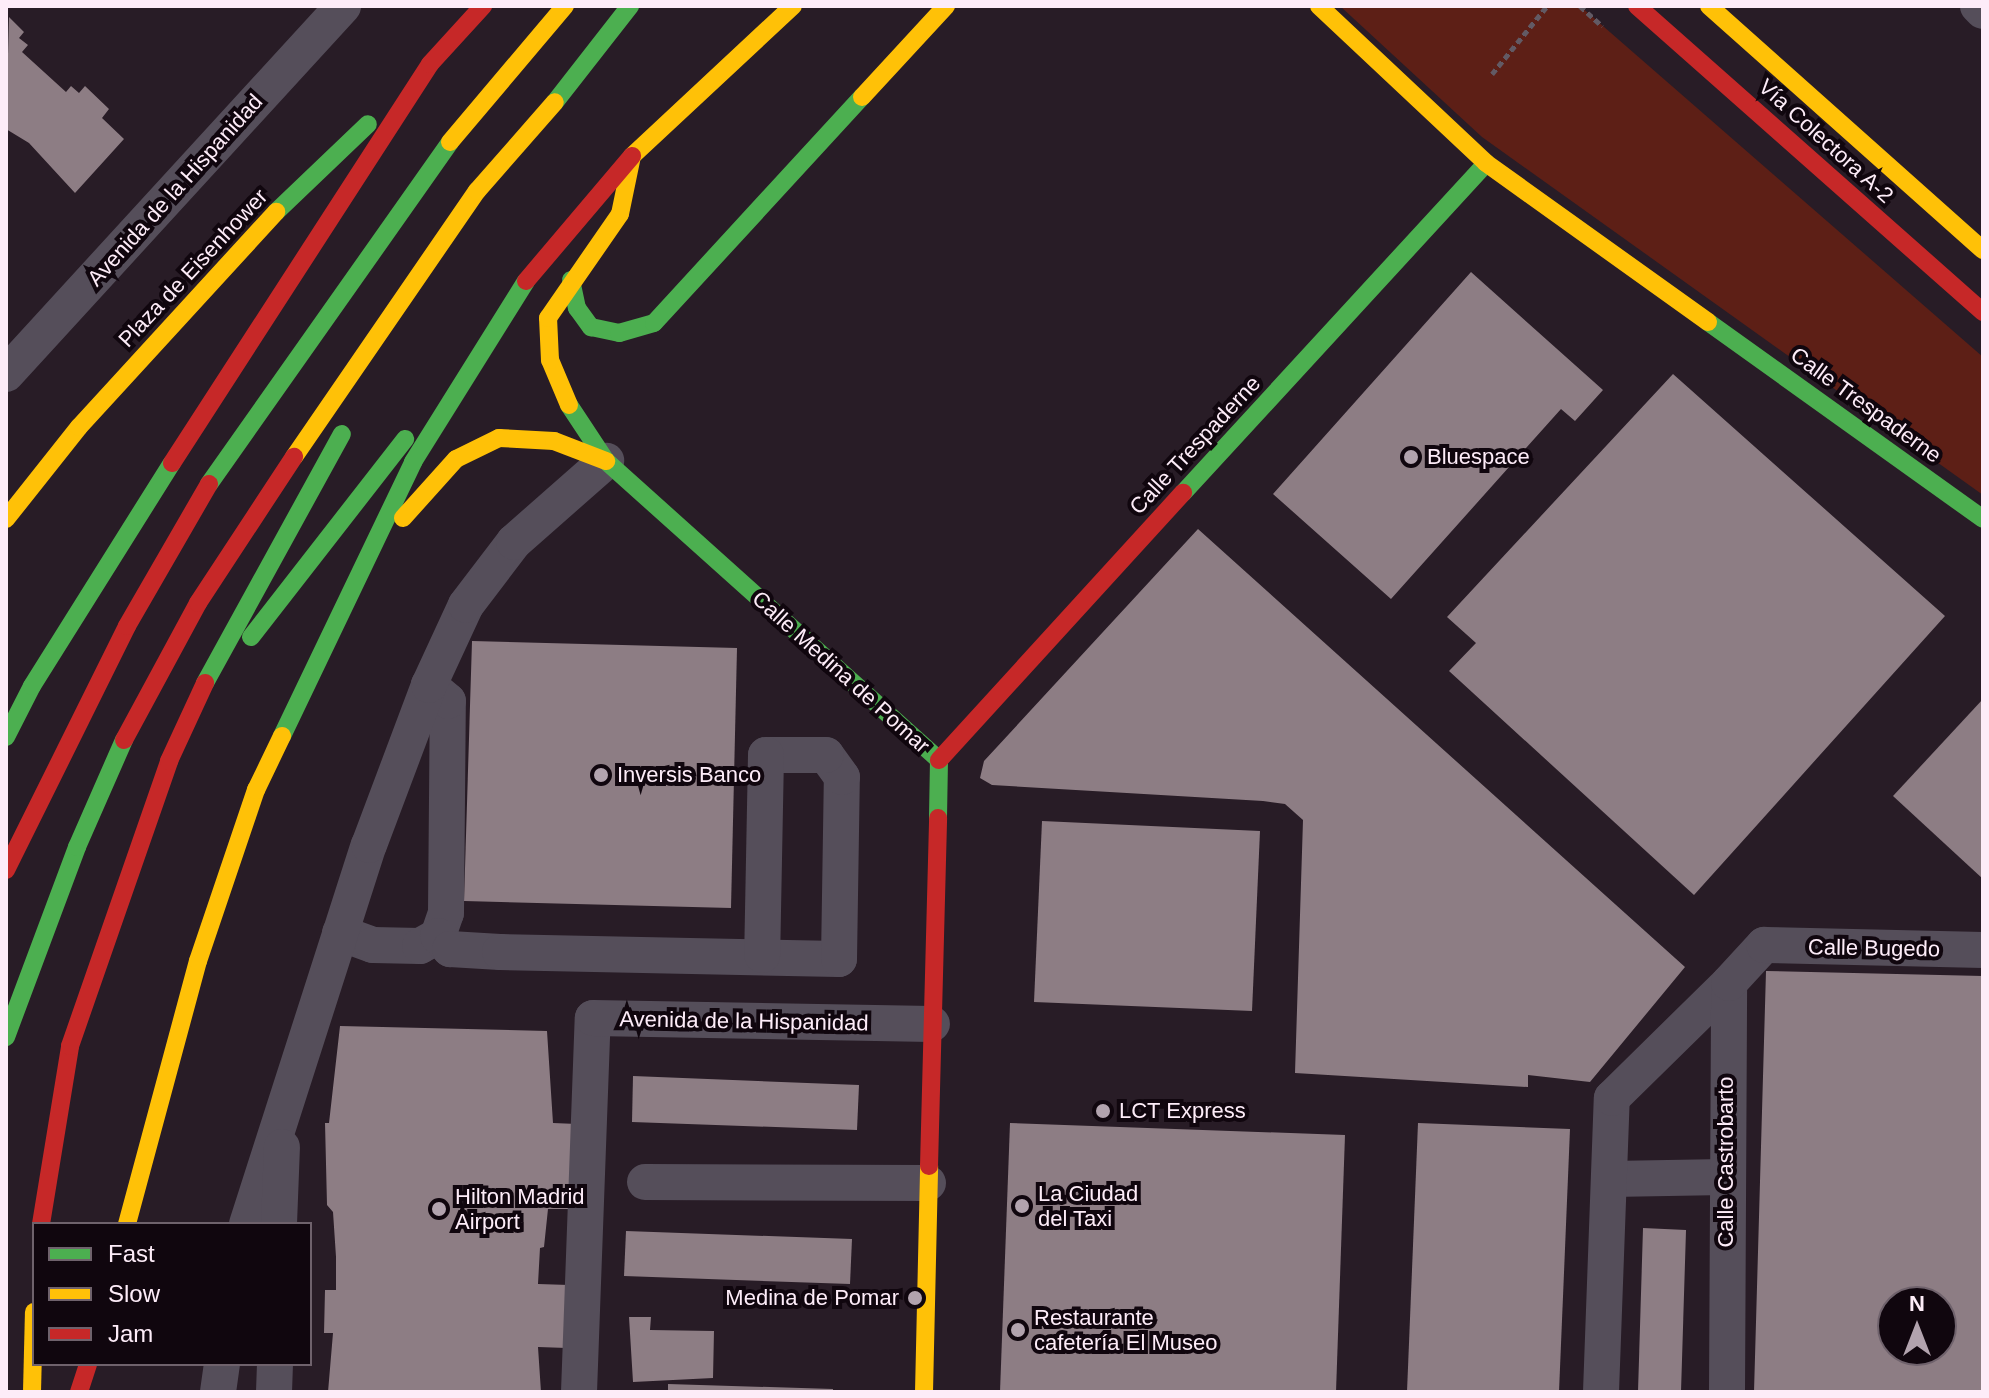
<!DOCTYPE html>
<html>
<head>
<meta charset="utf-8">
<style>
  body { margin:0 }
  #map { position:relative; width:1989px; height:1398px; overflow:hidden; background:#281c26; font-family:Arial,sans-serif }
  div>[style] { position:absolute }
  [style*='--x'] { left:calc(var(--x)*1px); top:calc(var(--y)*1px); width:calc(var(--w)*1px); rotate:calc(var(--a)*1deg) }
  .green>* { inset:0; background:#5d1f16 }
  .building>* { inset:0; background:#8d7d84 }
  .path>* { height:5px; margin-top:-2.5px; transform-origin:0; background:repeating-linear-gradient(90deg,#625a64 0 6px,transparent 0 10px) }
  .street>* { height:36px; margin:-18px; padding:0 18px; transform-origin:18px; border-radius:18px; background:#554e5a }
  .fast>* { height:18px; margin:-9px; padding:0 9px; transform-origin:9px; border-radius:9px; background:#4caf50 }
  .slow>* { height:18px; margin:-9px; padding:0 9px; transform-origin:9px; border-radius:9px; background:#ffc107 }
  .jam>* { height:18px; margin:-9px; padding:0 9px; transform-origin:9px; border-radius:9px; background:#c62828 }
  .dots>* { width:22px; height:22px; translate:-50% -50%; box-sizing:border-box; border:4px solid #10060e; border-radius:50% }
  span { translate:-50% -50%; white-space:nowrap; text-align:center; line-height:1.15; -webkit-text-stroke:8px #10060e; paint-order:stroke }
  .street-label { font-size:22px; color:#fdecf8 }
  .poi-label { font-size:22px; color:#fdecf8 }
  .left { translate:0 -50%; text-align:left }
  .right { translate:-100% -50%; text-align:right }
  .frame { position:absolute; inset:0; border:8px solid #fdecf8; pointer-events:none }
  .legend { position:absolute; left:32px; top:1222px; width:280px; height:144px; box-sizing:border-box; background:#10060e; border:2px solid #6f626c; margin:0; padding:10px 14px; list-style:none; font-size:24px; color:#fdecf8 }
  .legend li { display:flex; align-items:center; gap:16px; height:40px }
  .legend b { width:40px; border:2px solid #6f626c }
  .north { position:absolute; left:1877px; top:1286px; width:80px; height:80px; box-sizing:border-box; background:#10060e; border:2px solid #6f626c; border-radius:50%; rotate:0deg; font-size:22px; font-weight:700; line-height:32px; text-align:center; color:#fdecf8 }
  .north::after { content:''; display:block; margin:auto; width:28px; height:36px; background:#b2a3ae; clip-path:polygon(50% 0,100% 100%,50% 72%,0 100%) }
</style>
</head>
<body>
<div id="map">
  <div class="green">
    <i style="clip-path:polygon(1340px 6px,1580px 6px,1983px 357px,1983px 495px,1482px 137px)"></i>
  </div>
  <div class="building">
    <i style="clip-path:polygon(9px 17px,24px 32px,19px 38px,28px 45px,22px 52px,66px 92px,71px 86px,79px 93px,85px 86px,109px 109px,102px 118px,124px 139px,75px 193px,29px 143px,6px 129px)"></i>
    <i style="clip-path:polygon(1471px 272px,1603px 390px,1575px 421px,1561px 409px,1391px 599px,1273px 494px)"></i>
    <i style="clip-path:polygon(1673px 374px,1945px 616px,1694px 895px,1449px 671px,1476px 643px,1447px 617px)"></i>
    <i style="clip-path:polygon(1198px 529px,1685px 967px,1590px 1082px,1528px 1075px,1528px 1087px,1295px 1073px,1303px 820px,1285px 804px,1263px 801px,992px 785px,980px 778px,984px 761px)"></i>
    <i style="clip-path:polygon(472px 641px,737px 648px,731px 908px,464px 901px)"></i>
    <i style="clip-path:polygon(1983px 699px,1983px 879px,1893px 796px)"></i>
    <i style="clip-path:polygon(1042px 821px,1260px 831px,1252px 1011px,1034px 1002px)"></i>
    <i style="clip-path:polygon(evenodd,1766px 971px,1983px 976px,1983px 1392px,1754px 1392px,1766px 971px,1893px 1302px,1941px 1302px,1941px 1350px,1893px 1350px,1893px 1302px)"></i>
    <i style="clip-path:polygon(340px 1026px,547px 1031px,553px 1123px,577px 1124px,571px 1209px,548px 1209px,544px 1247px,540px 1248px,538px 1284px,569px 1285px,567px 1348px,538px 1347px,541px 1392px,328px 1392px,333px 1333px,324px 1333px,325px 1290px,336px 1290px,336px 1257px,333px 1212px,327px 1205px,325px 1123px,329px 1123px)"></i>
    <i style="clip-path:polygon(633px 1076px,859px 1085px,857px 1130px,632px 1122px)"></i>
    <i style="clip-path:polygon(1010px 1123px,1345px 1135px,1336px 1392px,1000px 1392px)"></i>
    <i style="clip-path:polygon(1418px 1123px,1570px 1129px,1559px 1392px,1407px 1392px)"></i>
    <i style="clip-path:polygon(1643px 1228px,1686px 1230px,1681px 1392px,1638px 1392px)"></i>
    <i style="clip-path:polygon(626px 1231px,852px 1239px,850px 1284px,624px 1276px)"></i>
    <i style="clip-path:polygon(629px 1317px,651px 1317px,650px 1330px,714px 1331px,713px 1378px,633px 1382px)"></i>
    <i style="clip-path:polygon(668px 1384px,833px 1389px,833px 1392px,668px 1392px)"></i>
  </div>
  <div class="path">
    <i style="--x:1580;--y:6;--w:30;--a:42"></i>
    <i style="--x:1492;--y:74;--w:87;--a:-51"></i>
  </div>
  <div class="street">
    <i style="--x:1978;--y:6;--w:7;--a:45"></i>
    <i style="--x:6;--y:374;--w:499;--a:-47.5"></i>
    <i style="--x:340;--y:933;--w:35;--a:20"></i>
    <i style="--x:373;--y:945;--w:47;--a:1.2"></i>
    <i style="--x:420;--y:946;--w:21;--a:-29"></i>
    <i style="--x:438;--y:936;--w:24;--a:-71"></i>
    <i style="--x:446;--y:913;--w:212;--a:-89.5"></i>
    <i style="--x:448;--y:701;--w:25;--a:-140"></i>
    <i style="--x:438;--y:936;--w:18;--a:47"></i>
    <i style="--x:450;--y:949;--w:50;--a:3.4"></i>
    <i style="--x:500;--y:952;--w:339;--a:1.2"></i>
    <i style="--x:839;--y:959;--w:182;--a:-89.1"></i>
    <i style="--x:842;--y:777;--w:27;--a:-126"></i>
    <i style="--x:826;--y:755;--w:60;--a:180"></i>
    <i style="--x:766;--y:755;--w:200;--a:91.1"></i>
    <i style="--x:1611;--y:1179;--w:114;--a:-1"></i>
    <i style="--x:645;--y:1182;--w:283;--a:0.2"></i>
    <i style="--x:247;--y:1224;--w:398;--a:-72.2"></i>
    <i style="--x:369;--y:845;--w:171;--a:-69.4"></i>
    <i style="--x:429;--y:685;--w:88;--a:-65.2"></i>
    <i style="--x:466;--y:605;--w:79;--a:-52.7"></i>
    <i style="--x:514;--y:542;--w:123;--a:-41.4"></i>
    <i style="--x:279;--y:1224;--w:77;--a:-87.8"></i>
    <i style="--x:218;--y:1392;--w:28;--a:-82"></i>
    <i style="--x:274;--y:1392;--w:28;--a:-88"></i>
    <i style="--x:579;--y:1392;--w:374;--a:-87.9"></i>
    <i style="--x:593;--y:1018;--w:339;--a:1"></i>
    <i style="--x:1601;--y:1392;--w:294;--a:-87.9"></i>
    <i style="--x:1612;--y:1098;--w:164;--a:-44.5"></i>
    <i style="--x:1727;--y:1392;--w:409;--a:-89.7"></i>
    <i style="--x:1729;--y:983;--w:52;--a:-47.4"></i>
    <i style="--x:1764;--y:945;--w:219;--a:1.3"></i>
  </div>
  <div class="fast">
    <i style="--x:555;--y:102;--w:122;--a:-52"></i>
    <i style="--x:276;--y:212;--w:127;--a:-43.7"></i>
    <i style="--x:571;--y:280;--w:29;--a:78"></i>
    <i style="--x:577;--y:308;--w:24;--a:54"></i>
    <i style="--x:591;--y:327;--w:29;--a:12"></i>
    <i style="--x:619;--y:333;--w:36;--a:-16"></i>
    <i style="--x:654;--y:323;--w:307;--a:-47.4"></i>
    <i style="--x:1708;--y:322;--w:338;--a:35.6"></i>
    <i style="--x:569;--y:405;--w:67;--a:56.5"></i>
    <i style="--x:606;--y:461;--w:448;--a:41.9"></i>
    <i style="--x:939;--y:760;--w:58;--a:91"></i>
    <i style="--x:209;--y:484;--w:418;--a:-54.8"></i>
    <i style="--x:1183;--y:493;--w:448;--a:-47.4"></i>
    <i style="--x:251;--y:637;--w:251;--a:-52.1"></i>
    <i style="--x:205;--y:683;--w:284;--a:-61.2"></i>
    <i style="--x:282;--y:736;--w:304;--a:-64.4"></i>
    <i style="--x:413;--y:462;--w:213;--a:-58"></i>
    <i style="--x:6;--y:737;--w:57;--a:-63"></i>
    <i style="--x:32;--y:686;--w:263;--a:-57.9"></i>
    <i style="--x:6;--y:1037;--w:203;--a:-69.5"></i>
    <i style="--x:77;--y:847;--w:117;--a:-66.3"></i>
  </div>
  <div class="slow">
    <i style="--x:1319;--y:6;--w:229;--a:43.2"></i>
    <i style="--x:1486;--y:163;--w:273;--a:35.6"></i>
    <i style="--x:1709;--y:6;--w:367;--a:41.7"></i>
    <i style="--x:862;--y:97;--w:124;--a:-47.3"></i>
    <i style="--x:450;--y:142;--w:178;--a:-49.8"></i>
    <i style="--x:569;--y:405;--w:49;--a:-112.9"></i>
    <i style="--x:550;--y:360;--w:42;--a:-92.7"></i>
    <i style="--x:548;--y:318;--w:126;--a:-55.3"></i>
    <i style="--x:620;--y:214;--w:59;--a:-78.3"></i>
    <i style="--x:632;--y:156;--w:220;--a:-43"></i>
    <i style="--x:294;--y:457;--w:323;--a:-55.5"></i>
    <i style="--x:477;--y:191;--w:118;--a:-48.8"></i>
    <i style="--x:403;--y:518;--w:79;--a:-48.1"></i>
    <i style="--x:456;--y:459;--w:48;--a:-26"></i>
    <i style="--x:499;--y:438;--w:55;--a:3.1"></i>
    <i style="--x:554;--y:441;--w:56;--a:21"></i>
    <i style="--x:6;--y:519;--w:117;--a:-51.6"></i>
    <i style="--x:79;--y:427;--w:292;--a:-47.5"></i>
    <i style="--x:127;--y:1224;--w:272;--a:-74.9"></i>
    <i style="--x:198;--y:961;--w:181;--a:-71.3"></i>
    <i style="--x:256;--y:790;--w:60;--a:-64.3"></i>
    <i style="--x:32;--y:1392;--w:80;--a:-88.6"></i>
    <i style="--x:924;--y:1392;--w:226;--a:-88.7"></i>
  </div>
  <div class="jam">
    <i style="--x:1637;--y:6;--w:462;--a:41.5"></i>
    <i style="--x:526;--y:281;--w:164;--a:-49.7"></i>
    <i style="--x:172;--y:463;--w:475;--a:-57.1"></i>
    <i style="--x:430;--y:64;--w:79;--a:-47.6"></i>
    <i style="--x:124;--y:740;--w:156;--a:-61.6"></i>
    <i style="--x:198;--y:603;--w:175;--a:-56.7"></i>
    <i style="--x:939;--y:760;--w:362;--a:-47.6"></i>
    <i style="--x:6;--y:870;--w:272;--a:-63.6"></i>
    <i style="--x:127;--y:626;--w:164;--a:-60"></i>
    <i style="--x:929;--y:1166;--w:348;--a:-88.5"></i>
    <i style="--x:41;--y:1224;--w:180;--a:-80.7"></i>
    <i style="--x:70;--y:1046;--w:302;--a:-70.8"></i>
    <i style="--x:169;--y:761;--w:86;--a:-65.2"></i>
    <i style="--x:79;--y:1392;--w:29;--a:-72"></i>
  </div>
  <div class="dots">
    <i style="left:1411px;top:457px;background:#b2a3ae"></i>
    <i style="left:601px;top:775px;background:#b2a3ae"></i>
    <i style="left:1103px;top:1111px;background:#b2a3ae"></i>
    <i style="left:1022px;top:1206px;background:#b2a3ae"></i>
    <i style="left:439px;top:1209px;background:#b2a3ae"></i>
    <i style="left:915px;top:1298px;background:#b2a3ae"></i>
    <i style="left:1018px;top:1330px;background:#b2a3ae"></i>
  </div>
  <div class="street-label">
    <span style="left:1826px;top:141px;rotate:42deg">Vía Colectora A-2</span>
    <span style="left:175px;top:190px;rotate:-48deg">Avenida de la Hispanidad</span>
    <span style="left:193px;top:268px;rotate:-47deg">Plaza de Eisenhower</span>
    <span style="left:1866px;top:405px;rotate:36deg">Calle Trespaderne</span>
    <span style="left:1195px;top:445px;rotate:-47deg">Calle Trespaderne</span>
    <span style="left:841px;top:672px;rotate:42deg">Calle Medina de Pomar</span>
    <span style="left:1874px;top:948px;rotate:1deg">Calle Bugedo</span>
    <span style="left:744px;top:1021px;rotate:1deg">Avenida de la Hispanidad</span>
    <span style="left:1726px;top:1162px;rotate:-90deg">Calle Castrobarto</span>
  </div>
  <div class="poi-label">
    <span class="left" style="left:1427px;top:457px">Bluespace</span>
    <span class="left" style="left:617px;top:775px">Inversis Banco</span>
    <span class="left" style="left:1119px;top:1111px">LCT Express</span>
    <span class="left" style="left:1038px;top:1206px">La Ciudad<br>del Taxi</span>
    <span class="left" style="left:455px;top:1209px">Hilton Madrid<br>Airport</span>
    <span class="right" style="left:899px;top:1298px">Medina de Pomar</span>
    <span class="left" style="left:1034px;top:1330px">Restaurante<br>cafetería El Museo</span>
  </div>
  <div class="frame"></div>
  <ul class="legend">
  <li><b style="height:10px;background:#4caf50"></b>Fast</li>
  <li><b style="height:10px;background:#ffc107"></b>Slow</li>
  <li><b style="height:10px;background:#c62828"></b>Jam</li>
  </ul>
  <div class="north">N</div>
</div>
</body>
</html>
